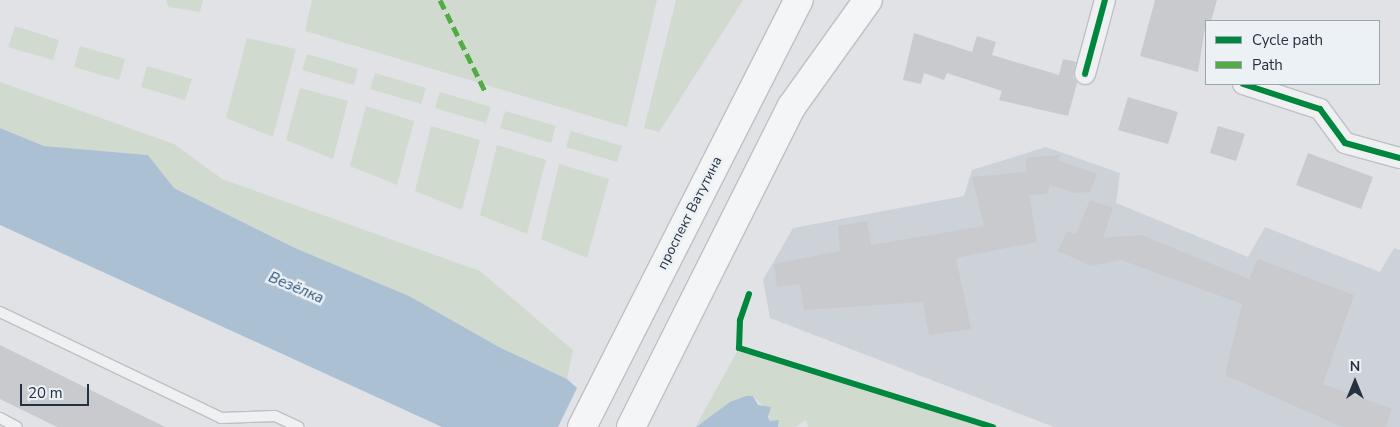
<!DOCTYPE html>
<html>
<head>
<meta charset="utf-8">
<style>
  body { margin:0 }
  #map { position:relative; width:1400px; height:427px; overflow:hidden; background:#e0e2e5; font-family:"Nunito Sans",sans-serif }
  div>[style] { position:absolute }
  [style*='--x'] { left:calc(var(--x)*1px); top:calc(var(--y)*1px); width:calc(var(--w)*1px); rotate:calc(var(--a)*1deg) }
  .built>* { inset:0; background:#cdd2d9 }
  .green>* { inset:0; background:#d1dacf }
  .water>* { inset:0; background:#acc0d4 }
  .pier>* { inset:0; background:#e0e2e5 }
  .building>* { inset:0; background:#c8cacd }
  .roads { filter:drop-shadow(1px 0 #bec0c3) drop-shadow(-1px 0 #bec0c3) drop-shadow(0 1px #bec0c3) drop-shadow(0 -1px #bec0c3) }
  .service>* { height:10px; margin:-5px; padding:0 5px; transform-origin:5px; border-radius:5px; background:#eff0f2 }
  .minor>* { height:20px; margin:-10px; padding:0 10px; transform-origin:10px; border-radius:10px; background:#eff0f2 }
  .primary>* { height:28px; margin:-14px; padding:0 14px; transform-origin:14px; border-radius:14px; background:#f4f5f6 }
  .quiet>* { height:5px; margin-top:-2.5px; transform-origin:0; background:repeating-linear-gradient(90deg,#53ab46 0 10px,transparent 0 15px) }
  .cycleway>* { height:6px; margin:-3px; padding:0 3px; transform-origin:3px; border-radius:3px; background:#00873e }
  span { translate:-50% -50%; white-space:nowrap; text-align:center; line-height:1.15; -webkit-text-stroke:5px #ecf1f6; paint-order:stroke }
  .street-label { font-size:14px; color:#253040 }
  .water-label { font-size:15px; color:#2c5177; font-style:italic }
  .legend { position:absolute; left:1205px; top:20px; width:175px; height:65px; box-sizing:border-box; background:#ecf1f6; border:1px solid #9ca4ad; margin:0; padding:6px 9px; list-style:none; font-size:15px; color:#253040 }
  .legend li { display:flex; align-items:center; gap:10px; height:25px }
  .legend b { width:25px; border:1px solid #9ca4ad }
  .north { position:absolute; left:1330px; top:357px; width:50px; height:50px; -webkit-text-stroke:4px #ecf1f6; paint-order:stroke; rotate:0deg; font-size:14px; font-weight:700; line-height:20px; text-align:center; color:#253040 }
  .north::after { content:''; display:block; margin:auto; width:18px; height:22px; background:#253040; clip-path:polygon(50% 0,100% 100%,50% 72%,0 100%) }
  .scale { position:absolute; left:20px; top:384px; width:69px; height:22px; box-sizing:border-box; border:2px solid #253040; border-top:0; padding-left:6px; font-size:15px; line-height:18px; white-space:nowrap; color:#253040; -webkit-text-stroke:4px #ecf1f6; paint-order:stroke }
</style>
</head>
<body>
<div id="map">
  <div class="built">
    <i style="clip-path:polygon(1046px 147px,1120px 173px,1116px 203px,1248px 257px,1265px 227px,1380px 272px,1394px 248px,1400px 250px,1400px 427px,1054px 427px,770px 318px,763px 280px,793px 228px,964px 196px,972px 170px)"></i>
  </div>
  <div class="green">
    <i style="clip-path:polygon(166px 0,203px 0,200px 12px,169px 7px)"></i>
    <i style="clip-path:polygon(312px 0,657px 0,627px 127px,305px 31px)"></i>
    <i style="clip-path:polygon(676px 0,743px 0,659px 132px,644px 128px)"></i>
    <i style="clip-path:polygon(15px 26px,59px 40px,53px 60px,8px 47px)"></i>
    <i style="clip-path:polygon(247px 38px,296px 49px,273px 137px,226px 118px)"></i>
    <i style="clip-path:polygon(80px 46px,125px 59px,119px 80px,74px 67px)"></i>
    <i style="clip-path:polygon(307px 54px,358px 69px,354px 85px,302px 70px)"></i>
    <i style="clip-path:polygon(147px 66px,192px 79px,185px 100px,141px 87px)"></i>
    <i style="clip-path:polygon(375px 73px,426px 88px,421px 104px,370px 89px)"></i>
    <i style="clip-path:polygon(0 82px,174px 144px,222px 179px,480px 271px,573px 350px,567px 379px,499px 347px,409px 296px,295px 248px,174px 188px,148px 155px,44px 146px,0 128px)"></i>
    <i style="clip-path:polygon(300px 88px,348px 101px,333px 159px,286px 140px)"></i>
    <i style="clip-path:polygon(440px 92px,491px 107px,486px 123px,435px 108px)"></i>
    <i style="clip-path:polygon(366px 106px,414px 121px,397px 185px,350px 166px)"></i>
    <i style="clip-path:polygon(505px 111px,556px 126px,551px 143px,500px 128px)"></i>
    <i style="clip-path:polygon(431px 126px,480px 140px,462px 210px,415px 191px)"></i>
    <i style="clip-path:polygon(571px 131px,622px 146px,617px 162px,566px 147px)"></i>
    <i style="clip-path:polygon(497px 145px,546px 160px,527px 234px,480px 215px)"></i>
    <i style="clip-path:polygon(559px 164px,609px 179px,587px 258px,541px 239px)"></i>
    <i style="clip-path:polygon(739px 348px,778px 363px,986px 427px,808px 427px,806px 420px,795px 427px,778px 427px,779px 421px,770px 421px,769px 412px,753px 396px,746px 396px,696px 426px)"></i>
  </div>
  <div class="water">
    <i style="clip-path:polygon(0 128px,44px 146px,148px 155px,174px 188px,295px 248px,409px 296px,499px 347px,567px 379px,621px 427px,442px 427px,0 225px)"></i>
    <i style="clip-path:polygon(746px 396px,753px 396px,758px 405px,771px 407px,768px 417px,770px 421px,779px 420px,778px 427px,696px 427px,730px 402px)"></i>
  </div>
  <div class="pier">
    <i style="clip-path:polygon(578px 386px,622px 425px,623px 427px,558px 427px)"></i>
  </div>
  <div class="building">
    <i style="clip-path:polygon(1155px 0,1217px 0,1211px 21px,1206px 21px,1198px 72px,1140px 56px)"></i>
    <i style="clip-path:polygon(914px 33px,972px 52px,977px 36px,996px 42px,992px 55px,1059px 75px,1063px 59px,1076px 62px,1073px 77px,1077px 83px,1068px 116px,999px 100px,1002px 91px,947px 73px,944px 80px,924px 73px,921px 84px,903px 80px)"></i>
    <i style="clip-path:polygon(1128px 97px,1178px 112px,1168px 144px,1118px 130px)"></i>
    <i style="clip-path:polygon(1218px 126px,1245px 134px,1236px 161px,1210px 153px)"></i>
    <i style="clip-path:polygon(1308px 153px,1373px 177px,1361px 209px,1296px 185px)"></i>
    <i style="clip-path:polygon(1060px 155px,1058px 160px,1097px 174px,1090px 192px,1074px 193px,1050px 185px,1047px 194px,1029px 195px,1037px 242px,956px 258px,971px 329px,929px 335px,923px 302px,804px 310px,800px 284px,777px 287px,774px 264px,840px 251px,838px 226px,867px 221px,871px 245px,984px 226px,972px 177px,1026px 172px,1026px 158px)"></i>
    <i style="clip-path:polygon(1090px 200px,1113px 208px,1103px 238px,1141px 235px,1249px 279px,1258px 259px,1354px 295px,1323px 384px,1392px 409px,1386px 427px,1342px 427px,1225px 375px,1242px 304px,1121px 260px,1091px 266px,1058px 251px,1067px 231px,1076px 234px)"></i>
    <i style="clip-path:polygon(0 345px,165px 427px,57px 427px,0 399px)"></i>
  </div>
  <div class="roads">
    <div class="service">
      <i style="--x:0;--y:312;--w:245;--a:25.6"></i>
      <i style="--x:221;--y:418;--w:54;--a:-2.1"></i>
      <i style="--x:275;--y:416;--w:26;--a:25"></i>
      <i style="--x:0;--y:418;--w:19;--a:28"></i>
    </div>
    <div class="minor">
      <i style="--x:1085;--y:74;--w:77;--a:-74.9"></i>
      <i style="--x:1243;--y:84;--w:81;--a:18"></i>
      <i style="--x:1320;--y:109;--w:42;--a:53.7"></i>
      <i style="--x:1345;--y:143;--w:57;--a:15.3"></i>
    </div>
    <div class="primary">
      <i style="--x:582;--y:427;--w:479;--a:-63.1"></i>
      <i style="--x:631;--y:427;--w:359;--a:-63.4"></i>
      <i style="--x:792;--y:106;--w:130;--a:-54.4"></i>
    </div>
  </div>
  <div class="quiet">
    <i style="--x:440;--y:0;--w:104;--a:63.7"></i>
  </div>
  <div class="cycleway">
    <i style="--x:1085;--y:74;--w:77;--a:-74.9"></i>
    <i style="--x:1243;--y:84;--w:81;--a:18"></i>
    <i style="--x:1320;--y:109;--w:42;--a:53.7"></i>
    <i style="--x:1345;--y:143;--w:57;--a:15.3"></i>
    <i style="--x:749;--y:294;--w:28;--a:109"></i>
    <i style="--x:740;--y:320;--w:28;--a:92"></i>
    <i style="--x:739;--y:348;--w:266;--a:17.3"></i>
  </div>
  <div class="street-label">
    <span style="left:690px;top:213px;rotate:-63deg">проспект Ватутина</span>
  </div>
  <div class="water-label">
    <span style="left:296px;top:288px;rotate:23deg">Везёлка</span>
  </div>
  <ul class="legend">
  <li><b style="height:6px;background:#00873e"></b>Cycle path</li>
  <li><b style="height:6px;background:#53ab46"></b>Path</li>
  </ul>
  <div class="north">N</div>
  <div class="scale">20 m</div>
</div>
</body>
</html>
